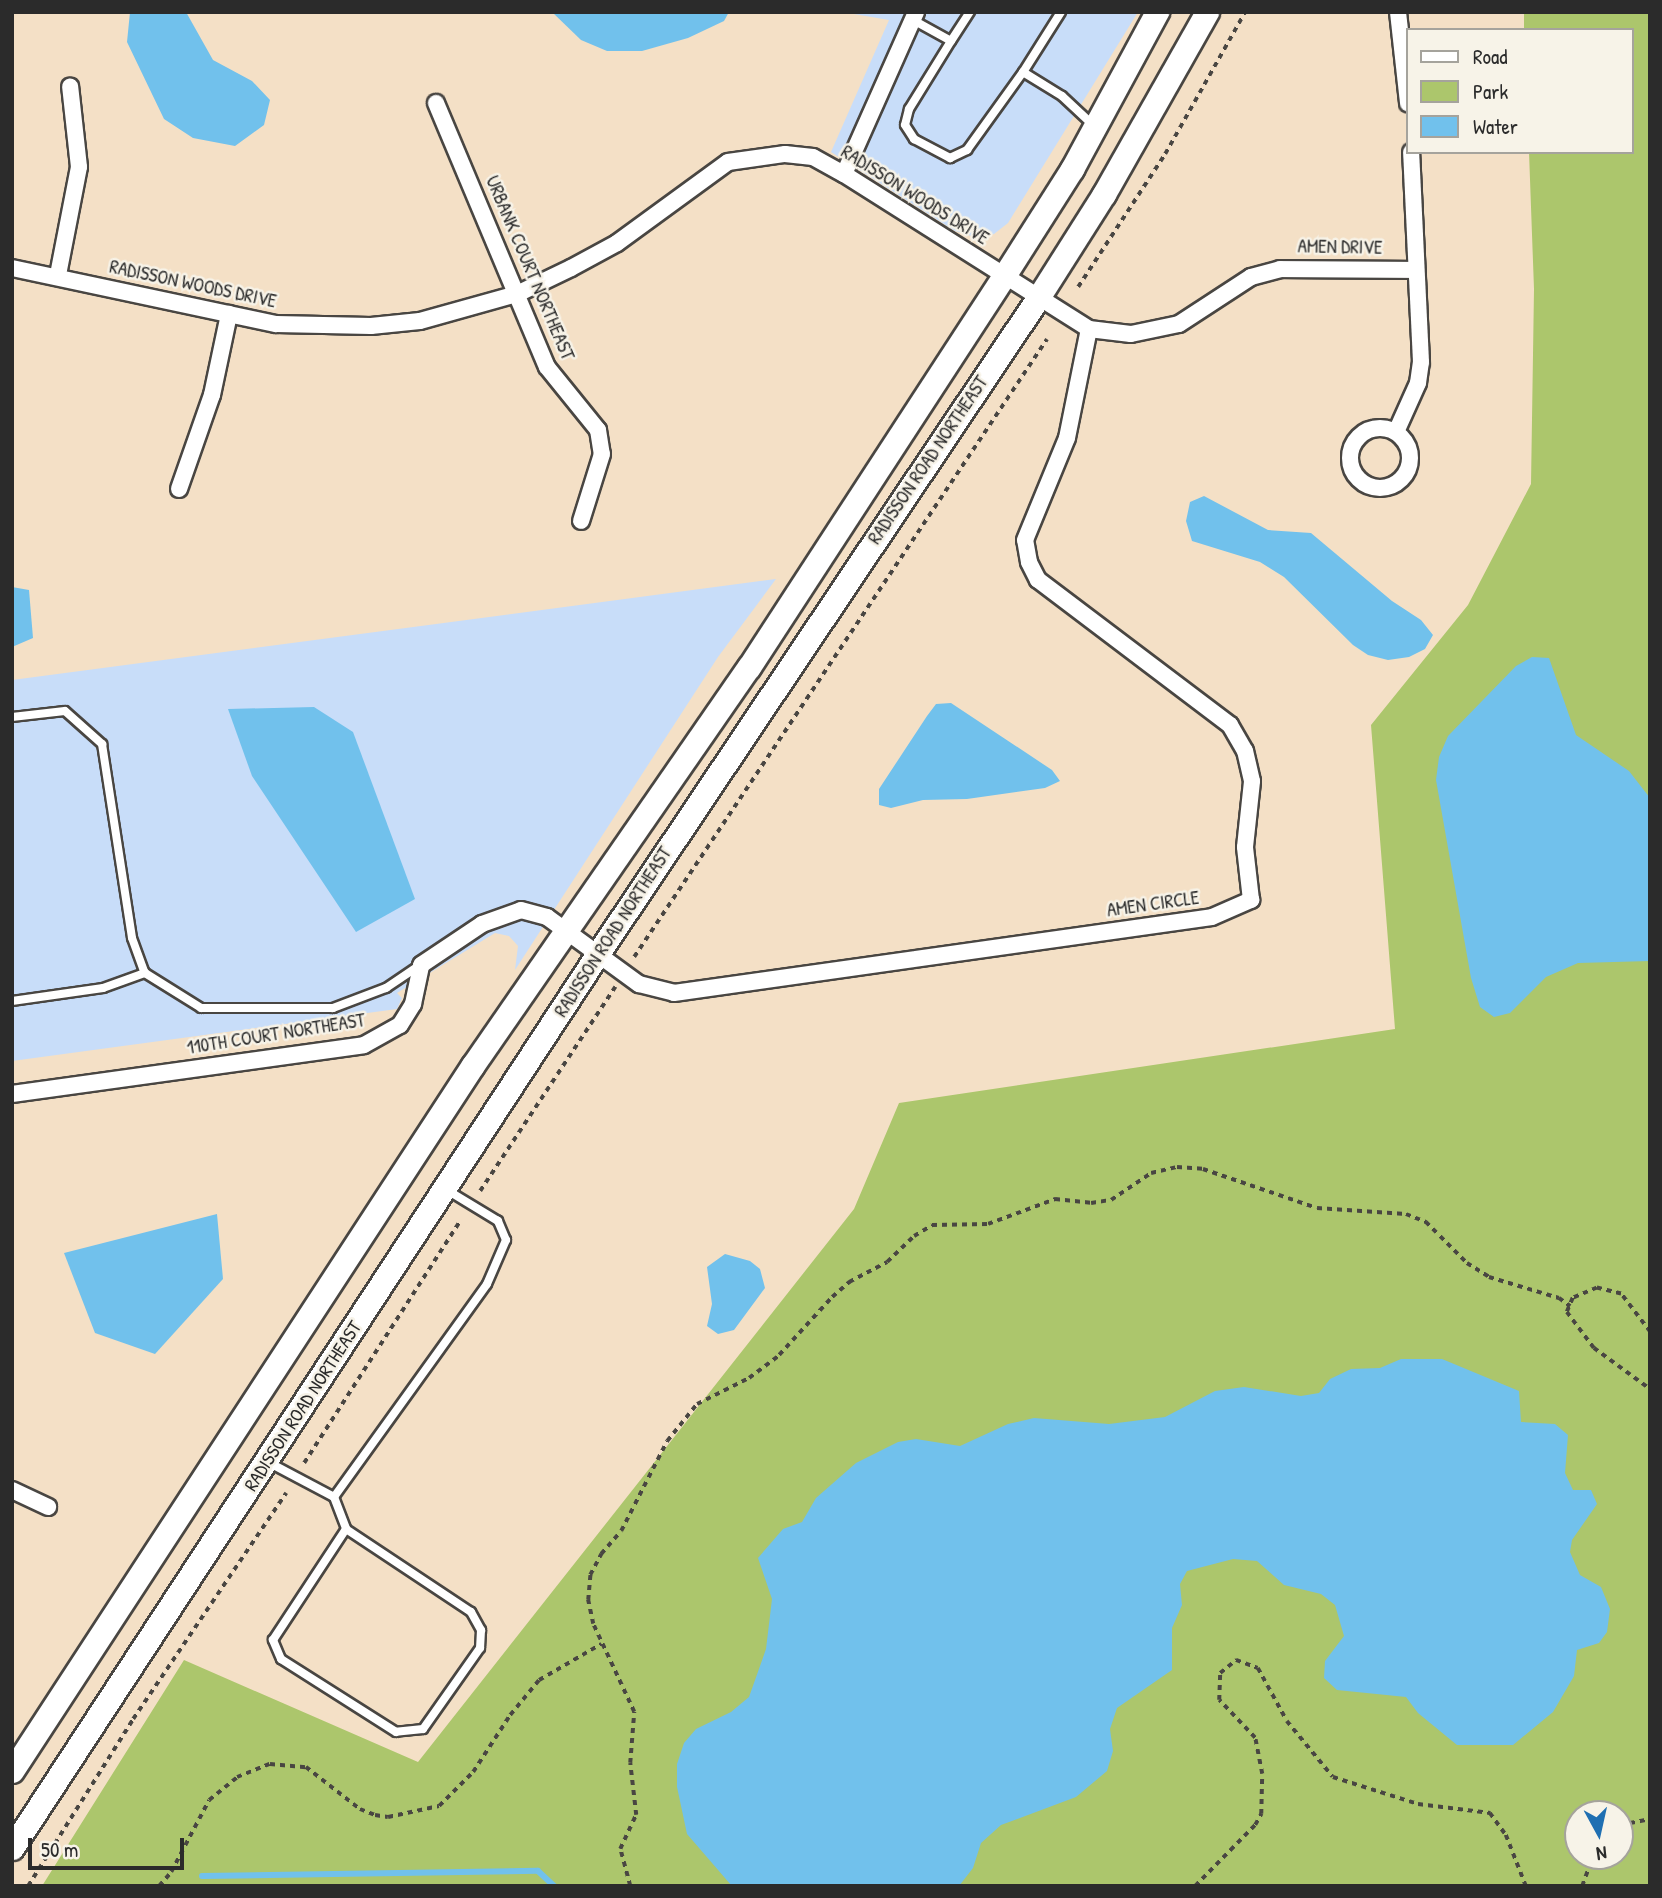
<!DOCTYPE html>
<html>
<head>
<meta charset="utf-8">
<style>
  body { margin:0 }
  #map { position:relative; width:1662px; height:1898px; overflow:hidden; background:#f4e0c6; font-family:"Patrick Hand",sans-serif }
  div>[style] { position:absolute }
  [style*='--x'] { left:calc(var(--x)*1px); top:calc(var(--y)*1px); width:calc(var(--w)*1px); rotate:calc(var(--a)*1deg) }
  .built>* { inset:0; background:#c8ddf9 }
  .green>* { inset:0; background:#acc66c }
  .water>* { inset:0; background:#71c1ec }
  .stream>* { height:6px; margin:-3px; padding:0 3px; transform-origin:3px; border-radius:3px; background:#71c1ec }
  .path>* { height:3.5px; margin-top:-1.75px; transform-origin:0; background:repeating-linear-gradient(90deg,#494642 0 5px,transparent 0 10px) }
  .roads { filter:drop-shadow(2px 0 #494642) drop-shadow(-2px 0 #494642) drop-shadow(0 2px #494642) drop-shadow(0 -2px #494642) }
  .lane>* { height:8px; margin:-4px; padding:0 4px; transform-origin:4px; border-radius:4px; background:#fff }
  .street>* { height:16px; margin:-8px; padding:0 8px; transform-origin:8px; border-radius:8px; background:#fff }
  .street>.ring { margin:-8px; padding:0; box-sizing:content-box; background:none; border:16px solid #fff; border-radius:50% }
  .secondary>* { height:23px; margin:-11.5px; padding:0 11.5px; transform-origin:11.5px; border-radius:11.5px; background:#fff }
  span { translate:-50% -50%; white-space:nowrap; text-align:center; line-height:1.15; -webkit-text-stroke:5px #f7f3e8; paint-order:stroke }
  .street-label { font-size:19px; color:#2b2b2b }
  .frame { position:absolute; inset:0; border:14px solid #2b2b2b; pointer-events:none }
  .legend { position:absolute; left:1406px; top:28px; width:228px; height:126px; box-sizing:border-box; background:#f7f3e8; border:2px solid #a5a39c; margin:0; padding:9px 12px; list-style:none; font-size:21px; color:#2b2b2b }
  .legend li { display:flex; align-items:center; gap:14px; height:35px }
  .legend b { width:35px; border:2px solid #a5a39c }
  .north { position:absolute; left:1564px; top:1800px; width:70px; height:70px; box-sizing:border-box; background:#f7f3e8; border:2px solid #a5a39c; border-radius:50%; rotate:172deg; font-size:19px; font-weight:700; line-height:28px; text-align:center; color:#2b2b2b }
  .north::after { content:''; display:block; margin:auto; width:24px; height:32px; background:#1f6fb2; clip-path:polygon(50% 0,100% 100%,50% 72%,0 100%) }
  .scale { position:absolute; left:28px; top:1838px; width:156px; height:32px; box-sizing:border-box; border:4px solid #2b2b2b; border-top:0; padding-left:9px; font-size:21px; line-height:24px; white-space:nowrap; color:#2b2b2b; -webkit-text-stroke:5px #f7f3e8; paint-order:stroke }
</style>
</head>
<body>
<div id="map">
  <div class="built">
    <i style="clip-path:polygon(842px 12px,1138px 12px,1008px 223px,994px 234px,978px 238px,955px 231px,831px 152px,889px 20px)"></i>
    <i style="clip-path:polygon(776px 579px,718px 657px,515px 970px,518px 946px,509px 936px,495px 933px,397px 993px,402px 998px,397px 1009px,12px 1061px,12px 680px)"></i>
  </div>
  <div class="green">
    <i style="clip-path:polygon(evenodd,1524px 12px,1650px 12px,1650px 1886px,42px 1886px,184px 1660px,418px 1762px,854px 1209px,899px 1103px,1395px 1029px,1371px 725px,1468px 605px,1531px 484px,1534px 289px,1529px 152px,1632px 152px,1632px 30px,1524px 30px,1524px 12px,1578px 1814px,1620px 1814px,1620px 1856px,1578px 1856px,1578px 1814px)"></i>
  </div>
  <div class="water">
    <i style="clip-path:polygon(130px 12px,186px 12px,213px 60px,252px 81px,270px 100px,264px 125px,235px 146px,193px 138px,164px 119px,127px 42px)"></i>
    <i style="clip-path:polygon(552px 12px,729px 12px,724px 21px,688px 38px,642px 51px,607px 51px,581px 40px)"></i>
    <i style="clip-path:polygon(1204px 496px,1268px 530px,1311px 533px,1392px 601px,1421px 620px,1433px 635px,1425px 649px,1409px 657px,1388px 660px,1368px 655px,1353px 645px,1284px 577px,1260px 562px,1192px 541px,1186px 521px,1190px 502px)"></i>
    <i style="clip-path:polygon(12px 587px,29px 590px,33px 638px,12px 647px)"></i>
    <i style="clip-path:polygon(1532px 657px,1549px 658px,1576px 735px,1629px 771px,1650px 798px,1650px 961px,1578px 963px,1546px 977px,1510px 1013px,1494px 1017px,1480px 1007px,1471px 978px,1436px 780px,1439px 757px,1448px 736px,1516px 666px)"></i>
    <i style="clip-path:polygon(951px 703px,1052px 770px,1060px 781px,1045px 788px,967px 799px,923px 800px,891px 808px,879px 805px,879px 789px,927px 716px,936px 704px)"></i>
    <i style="clip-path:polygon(314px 707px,353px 732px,415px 899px,356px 932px,252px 776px,228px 709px)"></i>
    <i style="clip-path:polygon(217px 1214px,223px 1279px,155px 1354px,95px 1333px,64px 1253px)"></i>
    <i style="clip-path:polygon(725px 1254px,750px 1261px,760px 1269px,765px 1288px,734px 1330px,718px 1334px,707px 1326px,712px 1304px,707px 1267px)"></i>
    <i style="clip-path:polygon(1401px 1359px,1442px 1359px,1519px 1391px,1521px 1422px,1555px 1424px,1568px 1435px,1565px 1473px,1573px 1490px,1591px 1490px,1597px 1504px,1572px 1540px,1570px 1552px,1580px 1575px,1601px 1587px,1610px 1609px,1607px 1632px,1599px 1643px,1577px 1650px,1574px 1676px,1553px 1712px,1513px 1745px,1457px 1745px,1418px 1713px,1406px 1697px,1337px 1690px,1324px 1678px,1325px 1661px,1344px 1636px,1335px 1605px,1321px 1594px,1284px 1585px,1257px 1561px,1233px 1559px,1187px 1571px,1180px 1584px,1182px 1605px,1172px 1628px,1172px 1670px,1117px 1708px,1110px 1729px,1113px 1751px,1107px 1771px,1076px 1797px,1001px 1825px,981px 1843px,973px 1868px,959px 1886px,731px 1885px,687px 1834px,677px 1787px,677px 1764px,684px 1743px,696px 1729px,731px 1712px,749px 1697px,766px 1649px,772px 1599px,758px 1558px,783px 1529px,802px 1522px,816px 1498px,856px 1463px,898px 1442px,916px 1439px,960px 1446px,1008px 1424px,1034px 1418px,1109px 1424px,1165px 1417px,1215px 1391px,1244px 1387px,1301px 1396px,1319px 1393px,1330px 1379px,1351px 1369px,1380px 1368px)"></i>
  </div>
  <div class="stream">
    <i style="--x:202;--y:1876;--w:336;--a:-0.9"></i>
    <i style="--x:538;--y:1871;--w:22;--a:43"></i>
  </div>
  <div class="path">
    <i style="--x:1078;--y:287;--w:159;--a:-56.8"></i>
    <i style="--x:1165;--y:154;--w:163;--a:-60.6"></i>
    <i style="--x:634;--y:957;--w:743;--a:-56.25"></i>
    <i style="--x:480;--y:1191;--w:245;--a:-56.5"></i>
    <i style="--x:1650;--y:1332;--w:48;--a:-127.3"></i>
    <i style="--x:1621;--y:1294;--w:25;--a:-166"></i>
    <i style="--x:1597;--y:1288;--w:26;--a:157"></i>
    <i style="--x:1573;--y:1298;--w:15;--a:113"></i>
    <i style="--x:1567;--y:1312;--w:45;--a:53.1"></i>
    <i style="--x:1594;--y:1348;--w:69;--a:36.2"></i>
    <i style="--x:304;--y:1463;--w:288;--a:-57.2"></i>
    <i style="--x:1620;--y:1825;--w:31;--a:-11"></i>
    <i style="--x:28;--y:1886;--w:197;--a:-57.8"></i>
    <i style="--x:133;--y:1719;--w:273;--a:-55.9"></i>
    <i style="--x:159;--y:1886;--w:18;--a:-49"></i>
    <i style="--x:171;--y:1872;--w:81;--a:-62.2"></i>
    <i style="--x:209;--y:1800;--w:36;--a:-39"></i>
    <i style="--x:237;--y:1777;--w:35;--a:-22"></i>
    <i style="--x:270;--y:1764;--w:36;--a:5"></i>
    <i style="--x:306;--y:1767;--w:68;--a:37.9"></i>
    <i style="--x:360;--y:1809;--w:16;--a:22"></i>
    <i style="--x:375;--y:1815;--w:13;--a:9"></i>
    <i style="--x:388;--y:1817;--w:52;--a:-12.2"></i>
    <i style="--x:439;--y:1806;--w:48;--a:-45"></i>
    <i style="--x:473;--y:1772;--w:68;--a:-57"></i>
    <i style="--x:510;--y:1715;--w:45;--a:-50.4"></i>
    <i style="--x:539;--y:1680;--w:72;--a:-30.1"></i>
    <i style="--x:630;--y:1886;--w:38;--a:-105"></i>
    <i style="--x:620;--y:1849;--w:38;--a:-65"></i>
    <i style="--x:636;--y:1815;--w:52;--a:-96.6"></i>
    <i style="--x:630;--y:1763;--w:51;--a:-85.5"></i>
    <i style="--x:634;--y:1712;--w:97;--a:-115"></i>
    <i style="--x:593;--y:1624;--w:25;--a:-102"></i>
    <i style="--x:588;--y:1600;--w:25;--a:-85"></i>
    <i style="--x:590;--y:1575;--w:24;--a:-62"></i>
    <i style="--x:601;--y:1554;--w:30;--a:-49"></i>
    <i style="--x:621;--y:1531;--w:101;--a:-62.9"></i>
    <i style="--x:667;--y:1441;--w:48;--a:-51"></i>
    <i style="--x:697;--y:1404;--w:58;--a:-26.6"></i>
    <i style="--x:749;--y:1378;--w:38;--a:-37"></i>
    <i style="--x:779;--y:1355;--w:79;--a:-47.6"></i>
    <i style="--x:832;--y:1297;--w:23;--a:-41"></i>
    <i style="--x:849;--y:1282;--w:43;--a:-27.8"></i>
    <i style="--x:887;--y:1262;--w:37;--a:-44"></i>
    <i style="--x:914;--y:1236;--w:21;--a:-31"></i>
    <i style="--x:932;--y:1225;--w:56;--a:-1"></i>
    <i style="--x:988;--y:1224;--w:72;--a:-20.5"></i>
    <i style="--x:1055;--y:1199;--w:36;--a:6"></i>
    <i style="--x:1091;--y:1203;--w:20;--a:-9"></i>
    <i style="--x:1111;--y:1200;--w:48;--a:-34"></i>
    <i style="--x:1151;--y:1173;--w:27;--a:-13"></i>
    <i style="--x:1177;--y:1167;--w:26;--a:4"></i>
    <i style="--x:1203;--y:1169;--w:120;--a:18.9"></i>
    <i style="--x:1317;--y:1208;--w:89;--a:3.9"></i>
    <i style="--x:1406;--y:1214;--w:22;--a:22"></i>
    <i style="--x:1426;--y:1222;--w:58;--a:45"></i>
    <i style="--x:1467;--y:1263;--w:26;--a:32"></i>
    <i style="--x:1489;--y:1277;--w:73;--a:16.7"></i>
    <i style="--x:1559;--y:1298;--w:14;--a:36"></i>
    <i style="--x:1195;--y:1886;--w:86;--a:-45.5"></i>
    <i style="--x:1255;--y:1825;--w:13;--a:-61"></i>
    <i style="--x:1261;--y:1814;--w:40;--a:-88.6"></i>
    <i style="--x:1262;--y:1774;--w:37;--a:-101"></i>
    <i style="--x:1255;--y:1738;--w:52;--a:-133.5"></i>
    <i style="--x:1219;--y:1700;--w:27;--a:-88"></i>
    <i style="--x:1220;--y:1673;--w:21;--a:-39"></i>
    <i style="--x:1236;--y:1660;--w:23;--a:20"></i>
    <i style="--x:1258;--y:1668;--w:60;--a:61.3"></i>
    <i style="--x:1287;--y:1721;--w:72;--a:50.6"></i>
    <i style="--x:1333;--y:1777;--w:89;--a:17.6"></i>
    <i style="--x:1418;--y:1804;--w:73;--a:7.1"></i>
    <i style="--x:1490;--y:1813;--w:27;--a:54"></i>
    <i style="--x:1506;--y:1835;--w:55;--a:68.6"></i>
    <i style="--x:1582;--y:1886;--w:32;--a:-70"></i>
  </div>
  <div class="roads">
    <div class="lane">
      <i style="--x:1061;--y:12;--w:71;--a:122.3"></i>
      <i style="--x:1023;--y:72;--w:46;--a:31.6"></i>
      <i style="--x:1062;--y:96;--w:41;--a:43"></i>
      <i style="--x:913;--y:20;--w:43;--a:28.9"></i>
      <i style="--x:951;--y:41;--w:35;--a:-57"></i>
      <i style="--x:951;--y:41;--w:80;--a:121.7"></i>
      <i style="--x:909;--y:109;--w:16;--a:104"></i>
      <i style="--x:905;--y:125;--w:17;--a:57"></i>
      <i style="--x:914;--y:139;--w:41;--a:27.8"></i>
      <i style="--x:950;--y:158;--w:19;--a:-25"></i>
      <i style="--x:967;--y:150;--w:96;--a:-54.3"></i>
      <i style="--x:12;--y:717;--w:53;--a:-6.5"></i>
      <i style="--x:65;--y:711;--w:50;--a:41.7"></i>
      <i style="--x:102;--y:744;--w:196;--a:81.2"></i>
      <i style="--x:132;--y:938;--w:37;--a:70"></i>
      <i style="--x:145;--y:973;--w:66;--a:32"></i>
      <i style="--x:201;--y:1008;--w:132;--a:0"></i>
      <i style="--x:333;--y:1008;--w:57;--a:-20.7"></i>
      <i style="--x:386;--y:988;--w:40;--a:-34"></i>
      <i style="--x:12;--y:1001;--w:92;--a:-8.1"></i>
      <i style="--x:103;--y:988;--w:45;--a:-19.7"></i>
      <i style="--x:266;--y:1461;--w:77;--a:27.9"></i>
      <i style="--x:334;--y:1497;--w:262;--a:-54.3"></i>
      <i style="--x:487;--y:1284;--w:48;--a:-66.6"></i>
      <i style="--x:506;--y:1240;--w:21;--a:-113"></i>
      <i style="--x:498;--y:1221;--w:60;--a:-148.7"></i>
      <i style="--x:334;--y:1497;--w:34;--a:69"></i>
      <i style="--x:346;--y:1529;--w:150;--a:33.6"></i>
      <i style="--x:471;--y:1612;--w:21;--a:61"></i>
      <i style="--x:481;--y:1630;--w:18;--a:93"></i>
      <i style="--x:480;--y:1648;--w:99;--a:125.1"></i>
      <i style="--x:423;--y:1729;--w:27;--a:174"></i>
      <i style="--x:396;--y:1732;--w:136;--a:-147.6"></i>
      <i style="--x:281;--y:1659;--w:21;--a:-113"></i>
      <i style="--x:273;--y:1640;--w:133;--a:-56.7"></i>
    </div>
    <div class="street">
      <i style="--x:1398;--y:12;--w:92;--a:83.7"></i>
      <i style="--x:436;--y:103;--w:286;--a:67.2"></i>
      <i style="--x:547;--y:367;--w:81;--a:51"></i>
      <i style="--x:598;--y:430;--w:24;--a:81"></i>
      <i style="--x:602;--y:454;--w:70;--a:107.4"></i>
      <i style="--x:844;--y:174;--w:177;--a:-66"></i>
      <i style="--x:12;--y:268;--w:270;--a:12"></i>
      <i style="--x:276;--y:324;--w:95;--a:1.2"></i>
      <i style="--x:371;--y:326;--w:49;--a:-5.8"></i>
      <i style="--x:420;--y:321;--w:101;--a:-15.6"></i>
      <i style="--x:517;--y:294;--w:60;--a:-25.7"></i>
      <i style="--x:571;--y:268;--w:52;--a:-28.5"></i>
      <i style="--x:617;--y:243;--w:137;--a:-36.1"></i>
      <i style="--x:728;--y:162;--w:58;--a:-8"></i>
      <i style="--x:785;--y:154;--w:28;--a:6"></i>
      <i style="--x:813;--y:157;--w:35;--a:29"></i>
      <i style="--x:844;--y:174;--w:290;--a:32.3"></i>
      <i style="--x:1089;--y:329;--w:42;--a:6.8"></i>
      <i style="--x:1131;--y:334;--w:49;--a:-11.8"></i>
      <i style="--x:1179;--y:324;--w:86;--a:-33.1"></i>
      <i style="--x:1251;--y:277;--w:30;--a:-15"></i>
      <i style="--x:1280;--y:269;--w:136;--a:0.4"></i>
      <i style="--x:58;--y:275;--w:110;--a:-79"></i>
      <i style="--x:79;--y:167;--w:81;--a:-96.3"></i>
      <i class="ring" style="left:1350px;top:428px;width:44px;height:44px"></i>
      <i style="--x:1396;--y:432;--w:54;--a:-65.8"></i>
      <i style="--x:1418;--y:383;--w:21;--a:-82"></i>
      <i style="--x:1421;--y:362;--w:210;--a:-92.7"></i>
      <i style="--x:179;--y:489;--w:100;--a:-70.7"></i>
      <i style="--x:212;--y:395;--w:83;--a:-78.1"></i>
      <i style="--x:12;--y:1094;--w:355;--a:-7.9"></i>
      <i style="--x:364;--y:1045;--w:41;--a:-29.1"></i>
      <i style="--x:400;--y:1025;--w:25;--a:-58"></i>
      <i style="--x:413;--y:1004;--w:40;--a:-78"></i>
      <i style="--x:421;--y:965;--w:73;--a:-33.9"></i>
      <i style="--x:482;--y:924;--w:41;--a:-19.7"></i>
      <i style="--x:521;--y:910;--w:27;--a:15"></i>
      <i style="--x:547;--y:917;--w:114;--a:36.1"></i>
      <i style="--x:639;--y:984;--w:36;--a:14"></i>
      <i style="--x:674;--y:993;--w:543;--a:-8.04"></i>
      <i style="--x:1212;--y:917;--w:43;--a:-23.6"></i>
      <i style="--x:1251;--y:900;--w:53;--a:-96.5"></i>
      <i style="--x:1245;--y:847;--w:66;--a:-83.9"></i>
      <i style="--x:1252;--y:781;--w:31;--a:-103"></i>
      <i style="--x:1245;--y:751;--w:30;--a:-120"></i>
      <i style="--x:1230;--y:725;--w:241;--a:-142.9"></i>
      <i style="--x:1038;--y:580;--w:20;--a:-117"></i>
      <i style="--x:1029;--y:562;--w:22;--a:-100"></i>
      <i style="--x:1025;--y:540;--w:110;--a:-67.6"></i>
      <i style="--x:1067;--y:438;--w:111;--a:-78.6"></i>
      <i style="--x:12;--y:1490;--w:40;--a:25"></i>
    </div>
    <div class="secondary">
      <i style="--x:12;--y:1771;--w:843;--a:-56.86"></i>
      <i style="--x:473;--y:1065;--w:484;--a:-55.3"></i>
      <i style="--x:749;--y:667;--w:467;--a:-56.9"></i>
      <i style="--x:1004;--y:276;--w:127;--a:-57.6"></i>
      <i style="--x:1072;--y:169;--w:179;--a:-61.6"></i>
      <i style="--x:12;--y:1848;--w:1068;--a:-56.77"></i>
      <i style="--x:597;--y:955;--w:791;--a:-56.13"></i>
      <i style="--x:1038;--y:298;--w:123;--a:-57.6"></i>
      <i style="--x:1104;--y:194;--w:209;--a:-60.5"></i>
    </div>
  </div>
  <div class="street-label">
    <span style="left:915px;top:195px;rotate:32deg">RADISSON WOODS DRIVE</span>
    <span style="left:1340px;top:247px;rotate:1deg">AMEN DRIVE</span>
    <span style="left:530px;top:268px;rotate:67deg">URBANK COURT NORTHEAST</span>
    <span style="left:193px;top:284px;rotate:12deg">RADISSON WOODS DRIVE</span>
    <span style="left:928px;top:460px;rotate:-56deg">RADISSON ROAD NORTHEAST</span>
    <span style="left:1153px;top:904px;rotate:-8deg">AMEN CIRCLE</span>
    <span style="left:613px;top:932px;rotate:-57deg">RADISSON ROAD NORTHEAST</span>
    <span style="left:276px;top:1034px;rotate:-9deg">110TH COURT NORTHEAST</span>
    <span style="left:303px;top:1406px;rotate:-57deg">RADISSON ROAD NORTHEAST</span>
  </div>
  <div class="frame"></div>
  <ul class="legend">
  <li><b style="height:9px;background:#fff"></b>Road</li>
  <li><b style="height:19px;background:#acc66c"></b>Park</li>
  <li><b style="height:19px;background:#71c1ec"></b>Water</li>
  </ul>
  <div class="north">N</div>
  <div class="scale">50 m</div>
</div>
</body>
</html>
